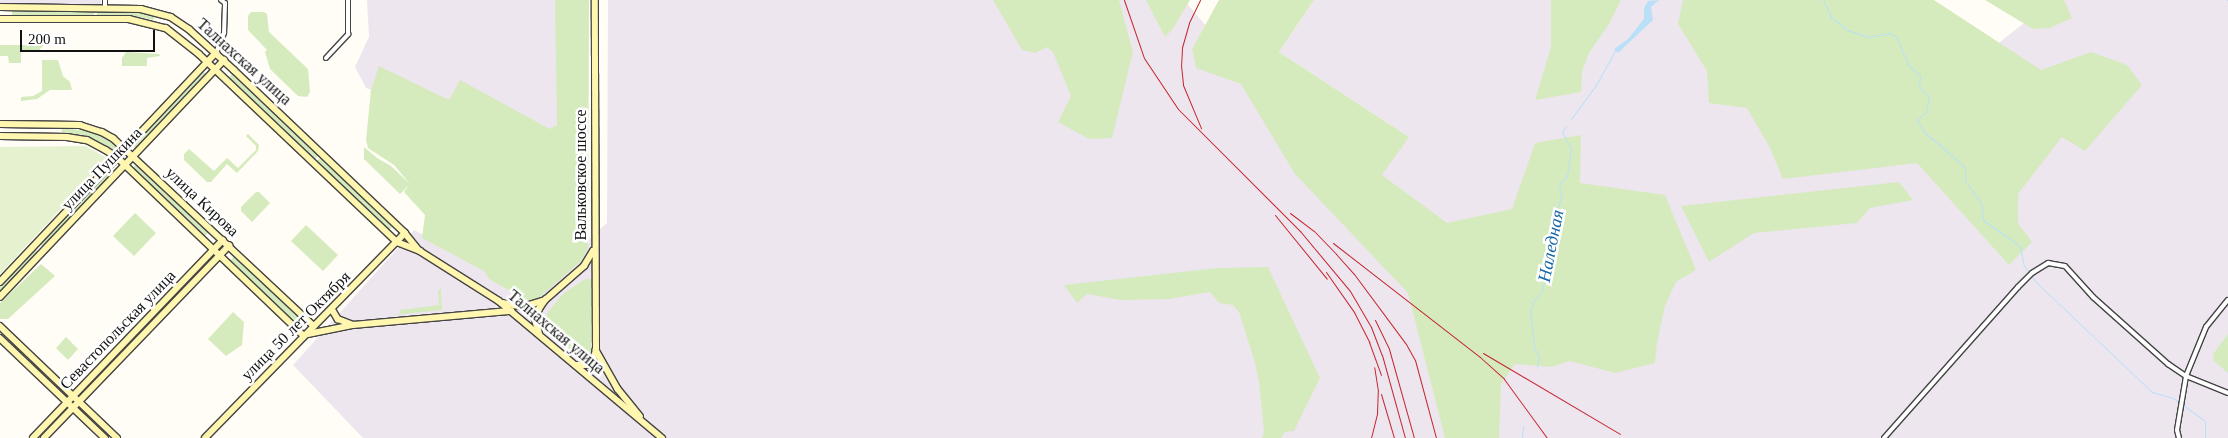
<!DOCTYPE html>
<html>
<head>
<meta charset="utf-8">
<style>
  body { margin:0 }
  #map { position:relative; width:2228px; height:438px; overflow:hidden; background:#fffdf5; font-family:"Times New Roman",serif }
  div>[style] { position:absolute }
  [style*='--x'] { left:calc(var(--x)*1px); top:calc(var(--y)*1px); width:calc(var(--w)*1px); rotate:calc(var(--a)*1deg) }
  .industrial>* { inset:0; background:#eee6ef }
  .green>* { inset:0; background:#d5ebbd }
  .pitch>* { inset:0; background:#e6f2cf }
  .water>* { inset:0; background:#b9e0f7 }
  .stream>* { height:1px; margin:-0.5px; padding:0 0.5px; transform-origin:0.5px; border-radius:0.5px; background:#b9e0f7 }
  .roads { filter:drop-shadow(1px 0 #444) drop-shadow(-1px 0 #444) drop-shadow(0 1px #444) drop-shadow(0 -1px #444) }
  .street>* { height:4px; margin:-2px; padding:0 2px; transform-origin:2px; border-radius:2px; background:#fff }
  .secondary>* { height:5.5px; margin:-2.75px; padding:0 2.75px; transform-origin:2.75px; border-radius:2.75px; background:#fff6b0 }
  .rail>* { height:1px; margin:-0.5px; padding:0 0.5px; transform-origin:0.5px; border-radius:0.5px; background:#c4262e }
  span { translate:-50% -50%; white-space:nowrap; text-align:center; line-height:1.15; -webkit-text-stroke:5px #fff; paint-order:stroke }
  .street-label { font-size:16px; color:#111 }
  .water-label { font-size:18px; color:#1768a6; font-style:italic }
  .scale { position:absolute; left:20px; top:30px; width:135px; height:22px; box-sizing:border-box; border:2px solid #111; border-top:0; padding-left:6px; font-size:15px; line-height:18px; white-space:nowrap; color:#111; -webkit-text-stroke:4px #fff; paint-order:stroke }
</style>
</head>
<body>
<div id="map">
  <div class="industrial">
    <i style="clip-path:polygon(0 0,101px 0,101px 4px,0 5px)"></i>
    <i style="clip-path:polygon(367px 0,566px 0,564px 138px,446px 116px,366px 88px,355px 67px,369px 37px)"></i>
    <i style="clip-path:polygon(608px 0,1184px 0,1232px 56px,1409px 137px,1279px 52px,1314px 0,1799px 0,1873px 143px,2053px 0,2228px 0,2228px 438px,363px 438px,293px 365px,414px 230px,532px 289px,607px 223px)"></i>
  </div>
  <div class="green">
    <i style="clip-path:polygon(555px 0,589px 0,588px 248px,581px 261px,540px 297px,529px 302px,489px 279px,484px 271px,422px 238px,425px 215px,404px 192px,409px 185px,400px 194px,364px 159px,364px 147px,377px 158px,391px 166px,410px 184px,394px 165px,368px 148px,366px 140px,371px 90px,379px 66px,449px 100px,460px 80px,550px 129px,557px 125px)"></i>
    <i style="clip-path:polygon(993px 0,1119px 0,1133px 52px,1112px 138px,1089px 139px,1058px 122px,1071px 96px,1053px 52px,1047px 47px,1035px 53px,1022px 50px)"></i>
    <i style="clip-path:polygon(1146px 0,1190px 0,1172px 30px,1165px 37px)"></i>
    <i style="clip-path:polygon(1219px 0,1314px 0,1279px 52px,1409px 137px,1382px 175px,1447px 223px,1512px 209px,1535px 143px,1581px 135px,1580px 183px,1665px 195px,1696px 270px,1676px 282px,1665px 306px,1657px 343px,1655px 363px,1615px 373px,1570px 361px,1551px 367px,1515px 364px,1501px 384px,1499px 438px,1445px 438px,1408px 293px,1295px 174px,1241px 84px,1196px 68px,1192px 49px)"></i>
    <i style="clip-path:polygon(1551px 0,1621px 0,1609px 24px,1589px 53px,1582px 72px,1581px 92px,1535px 100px,1551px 47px)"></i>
    <i style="clip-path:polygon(1683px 0,1934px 0,2041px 70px,2091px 52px,2127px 65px,2142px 85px,2085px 151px,2062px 137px,2018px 194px,2018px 223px,2032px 242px,2009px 265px,1917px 163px,1783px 179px,1769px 146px,1747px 108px,1709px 103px,1707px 71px,1678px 24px)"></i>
    <i style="clip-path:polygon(1985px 0,2064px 0,2072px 18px,2050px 28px,2033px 29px)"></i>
    <i style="clip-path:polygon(12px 11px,94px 11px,94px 16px,12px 15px)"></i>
    <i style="clip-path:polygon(97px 11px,143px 12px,155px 17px,153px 20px,139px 17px,97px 16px)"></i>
    <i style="clip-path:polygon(251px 12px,264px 12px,267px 14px,269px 32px,308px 69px,310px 92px,307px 97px,298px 96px,270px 69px,265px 52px,267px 50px,248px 30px,248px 16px)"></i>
    <i style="clip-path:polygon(0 45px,43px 45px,43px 46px,38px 51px,21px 51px,21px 63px,9px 63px,8px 56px,0 56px)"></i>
    <i style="clip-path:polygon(126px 52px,159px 54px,160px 56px,147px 58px,147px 66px,122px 66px,122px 58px)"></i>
    <i style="clip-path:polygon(42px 60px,58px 60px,63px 76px,70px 82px,72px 90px,50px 90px,37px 99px,21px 101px,21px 97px,33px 96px,42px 91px)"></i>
    <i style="clip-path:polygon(203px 72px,207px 74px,136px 149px,133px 146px)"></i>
    <i style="clip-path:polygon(232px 74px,318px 156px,315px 159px,229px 77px)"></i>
    <i style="clip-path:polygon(63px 128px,90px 131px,103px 136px,116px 144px,117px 148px,114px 150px,89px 137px,63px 133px,61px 131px)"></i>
    <i style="clip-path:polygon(248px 134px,259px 145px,258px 151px,237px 173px,227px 164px,211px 182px,207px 182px,184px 160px,184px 154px,189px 149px,214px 171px,227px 158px,238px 168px,256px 150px,256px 146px,246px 136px)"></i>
    <i style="clip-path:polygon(320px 158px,393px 226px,389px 230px,317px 161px)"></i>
    <i style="clip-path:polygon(137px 164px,209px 232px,205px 236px,133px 168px)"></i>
    <i style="clip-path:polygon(112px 168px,115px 172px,44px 247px,40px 244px)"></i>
    <i style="clip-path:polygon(1899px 182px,1913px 200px,1870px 208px,1857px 223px,1754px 233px,1709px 262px,1681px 206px)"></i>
    <i style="clip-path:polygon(256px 192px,259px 192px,270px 203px,252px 222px,241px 211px,241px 207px)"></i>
    <i style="clip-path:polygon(135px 213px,156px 233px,134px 256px,113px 236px)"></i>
    <i style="clip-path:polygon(306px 225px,338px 255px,323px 271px,291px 241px)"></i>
    <i style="clip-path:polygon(35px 249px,39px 252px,0 293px,0 286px)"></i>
    <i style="clip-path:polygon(234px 256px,302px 321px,298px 325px,230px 261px)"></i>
    <i style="clip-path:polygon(41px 264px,55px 276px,8px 319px,0 319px,0 303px)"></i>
    <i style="clip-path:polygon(1268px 267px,1320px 378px,1294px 431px,1285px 432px,1281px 438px,1262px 438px,1264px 432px,1259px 382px,1255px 363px,1239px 312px,1233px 305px,1219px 303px,1210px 292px,1169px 299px,1121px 300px,1087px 294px,1077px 303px,1064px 285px,1218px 268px)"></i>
    <i style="clip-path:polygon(585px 279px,590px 279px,593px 284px,591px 354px,587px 361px,584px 362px,550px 336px,545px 320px,548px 312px,563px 294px)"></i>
    <i style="clip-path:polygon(441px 288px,442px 310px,394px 315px,400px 313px,400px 310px,439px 305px,438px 291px)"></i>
    <i style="clip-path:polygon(233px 312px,244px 322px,242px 345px,226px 356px,208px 339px)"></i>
    <i style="clip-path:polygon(2228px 334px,2228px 373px,2214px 361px,2213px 354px)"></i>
    <i style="clip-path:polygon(66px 337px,78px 349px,68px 360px,56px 348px)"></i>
  </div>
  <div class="pitch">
    <i style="clip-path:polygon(86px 146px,108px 159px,0 274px,0 147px)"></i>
  </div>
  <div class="water">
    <i style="clip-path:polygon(1659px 0,1651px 7px,1653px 20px,1618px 53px,1614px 49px,1628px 39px,1644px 19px,1644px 8px,1648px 1px)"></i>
  </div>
  <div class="stream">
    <i style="--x:1823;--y:0;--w:19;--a:65"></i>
    <i style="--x:1831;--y:17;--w:21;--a:39"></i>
    <i style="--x:1847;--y:30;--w:22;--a:18"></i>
    <i style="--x:1868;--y:37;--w:22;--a:-10"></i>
    <i style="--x:1890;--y:33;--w:7;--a:34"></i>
    <i style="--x:1896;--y:37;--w:32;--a:66"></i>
    <i style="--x:1909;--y:66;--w:14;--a:39"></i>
    <i style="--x:1920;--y:75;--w:11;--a:95"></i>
    <i style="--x:1919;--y:86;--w:16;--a:50"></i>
    <i style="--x:1929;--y:98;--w:14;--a:102"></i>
    <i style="--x:1926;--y:112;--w:12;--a:138"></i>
    <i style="--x:1917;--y:120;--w:13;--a:61"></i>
    <i style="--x:1923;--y:131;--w:55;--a:40.6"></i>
    <i style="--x:1965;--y:167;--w:14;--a:90"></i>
    <i style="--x:1965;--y:181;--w:27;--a:54"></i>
    <i style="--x:1981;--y:203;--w:17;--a:83"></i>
    <i style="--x:1983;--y:220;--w:45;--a:35.1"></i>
    <i style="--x:2020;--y:246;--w:20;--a:79"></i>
    <i style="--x:2024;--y:266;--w:21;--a:53"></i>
    <i style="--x:2037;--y:283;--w:158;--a:43.5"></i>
    <i style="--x:2152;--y:392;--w:22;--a:16"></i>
    <i style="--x:2173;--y:398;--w:9;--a:36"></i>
    <i style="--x:2227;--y:0;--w:1;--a:0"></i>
    <i style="--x:1571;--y:119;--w:42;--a:-53.7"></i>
    <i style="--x:1596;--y:85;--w:39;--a:-61"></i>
    <i style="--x:1537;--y:368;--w:11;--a:-80"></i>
    <i style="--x:1539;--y:357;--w:11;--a:-117"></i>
    <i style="--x:1534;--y:347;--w:37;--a:-96"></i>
    <i style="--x:1530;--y:310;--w:11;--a:-68"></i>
    <i style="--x:1534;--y:300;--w:11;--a:-45"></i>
    <i style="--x:1542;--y:292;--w:50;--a:-78.5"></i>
    <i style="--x:1552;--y:243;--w:24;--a:-85"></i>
    <i style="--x:1554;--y:219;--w:23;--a:-72"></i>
    <i style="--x:1561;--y:197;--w:12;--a:-99"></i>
    <i style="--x:1559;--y:185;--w:12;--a:-48"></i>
    <i style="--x:1567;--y:176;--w:27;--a:-82"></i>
    <i style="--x:1571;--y:149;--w:19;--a:-118"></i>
    <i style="--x:1562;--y:132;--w:7;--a:-56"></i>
    <i style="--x:2183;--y:405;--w:27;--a:36"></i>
    <i style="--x:2205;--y:421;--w:17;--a:90"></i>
    <i style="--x:1522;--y:438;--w:12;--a:-85"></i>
  </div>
  <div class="roads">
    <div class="street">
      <i style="--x:105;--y:0;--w:7;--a:90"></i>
      <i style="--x:216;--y:53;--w:22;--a:-68"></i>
      <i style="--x:224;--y:33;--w:30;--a:-88"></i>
      <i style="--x:225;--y:3;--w:5;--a:-143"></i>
      <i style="--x:326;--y:58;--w:33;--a:-47"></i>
      <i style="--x:348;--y:34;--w:34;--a:-90"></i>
      <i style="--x:1884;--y:438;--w:202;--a:-48.4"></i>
      <i style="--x:2018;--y:287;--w:20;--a:-45"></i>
      <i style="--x:2032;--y:273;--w:19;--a:-32"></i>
      <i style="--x:2048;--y:263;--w:17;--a:10"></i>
      <i style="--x:2065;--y:266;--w:42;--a:47.9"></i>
      <i style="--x:2093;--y:297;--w:101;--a:41.8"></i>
      <i style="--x:2168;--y:364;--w:22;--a:34"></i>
      <i style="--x:2186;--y:376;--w:45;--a:22"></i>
      <i style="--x:2179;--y:438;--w:8;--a:-104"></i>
      <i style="--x:2177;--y:430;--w:55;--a:-80.5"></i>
      <i style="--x:2186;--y:376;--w:53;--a:-67.8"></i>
      <i style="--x:2206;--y:327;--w:35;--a:-51"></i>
    </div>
    <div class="secondary">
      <i style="--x:0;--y:7;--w:141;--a:0.8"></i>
      <i style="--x:141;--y:9;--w:31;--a:15"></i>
      <i style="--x:171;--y:17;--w:22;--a:34"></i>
      <i style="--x:189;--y:29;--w:61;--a:42.3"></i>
      <i style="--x:234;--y:70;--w:236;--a:43.6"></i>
      <i style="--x:405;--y:233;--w:21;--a:51"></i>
      <i style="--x:0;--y:19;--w:129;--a:0"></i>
      <i style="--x:129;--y:19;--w:38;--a:14"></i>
      <i style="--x:166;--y:28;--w:42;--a:38.2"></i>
      <i style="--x:199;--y:54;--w:273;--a:43.5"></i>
      <i style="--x:397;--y:242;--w:25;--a:21"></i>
      <i style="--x:420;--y:251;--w:93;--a:32.3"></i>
      <i style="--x:499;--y:301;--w:213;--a:40"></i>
      <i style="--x:0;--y:124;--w:80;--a:0.7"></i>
      <i style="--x:80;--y:125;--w:23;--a:18"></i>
      <i style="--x:102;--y:132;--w:13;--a:29"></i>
      <i style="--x:113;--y:138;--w:275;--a:43.1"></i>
      <i style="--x:0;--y:136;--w:67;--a:0.9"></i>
      <i style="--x:67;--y:137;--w:20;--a:9"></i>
      <i style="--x:87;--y:140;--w:21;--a:28"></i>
      <i style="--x:106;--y:150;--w:14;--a:34"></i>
      <i style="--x:118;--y:158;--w:257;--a:43.7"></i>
      <i style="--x:0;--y:282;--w:315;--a:-46.7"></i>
      <i style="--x:0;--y:297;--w:326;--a:-46.6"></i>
      <i style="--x:503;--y:303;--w:20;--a:11"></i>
      <i style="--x:523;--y:307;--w:21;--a:-17"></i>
      <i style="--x:332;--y:309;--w:12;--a:59"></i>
      <i style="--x:338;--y:319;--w:14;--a:21"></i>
      <i style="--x:0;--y:326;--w:162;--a:43.7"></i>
      <i style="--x:308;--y:334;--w:46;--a:-11.3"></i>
      <i style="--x:353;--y:325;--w:159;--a:-5.1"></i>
      <i style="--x:539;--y:334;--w:15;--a:-106"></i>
      <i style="--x:535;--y:320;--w:12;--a:-70"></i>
      <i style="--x:539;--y:309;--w:11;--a:-56"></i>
      <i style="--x:545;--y:300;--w:52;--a:-41.1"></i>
      <i style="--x:584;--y:266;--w:17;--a:-59"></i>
      <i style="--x:0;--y:338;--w:145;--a:43.6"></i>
      <i style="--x:596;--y:350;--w:45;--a:60.6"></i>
      <i style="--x:618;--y:389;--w:35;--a:51"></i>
      <i style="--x:577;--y:365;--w:11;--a:0"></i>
      <i style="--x:588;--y:365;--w:7;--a:-45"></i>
      <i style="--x:593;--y:360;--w:10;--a:-73"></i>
      <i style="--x:596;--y:350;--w:350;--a:-90.2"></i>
      <i style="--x:33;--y:438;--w:274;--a:-46.2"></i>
      <i style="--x:44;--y:438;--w:267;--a:-46.1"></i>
      <i style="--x:205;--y:438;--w:286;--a:-45.7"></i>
    </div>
  </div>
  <div class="rail">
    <i style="--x:1124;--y:0;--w:61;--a:71"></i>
    <i style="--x:1144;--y:58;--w:61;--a:56.3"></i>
    <i style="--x:1178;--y:109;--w:173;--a:45"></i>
    <i style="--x:1300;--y:231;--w:78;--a:50.2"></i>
    <i style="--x:1350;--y:291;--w:42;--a:59.7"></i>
    <i style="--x:1371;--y:327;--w:30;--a:69"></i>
    <i style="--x:1382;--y:355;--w:86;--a:74.5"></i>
    <i style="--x:1200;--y:0;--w:25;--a:116"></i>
    <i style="--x:1189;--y:23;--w:26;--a:106"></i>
    <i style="--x:1182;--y:48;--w:17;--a:93"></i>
    <i style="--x:1181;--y:65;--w:20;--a:84"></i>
    <i style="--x:1183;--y:85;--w:47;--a:67.3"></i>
    <i style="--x:1290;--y:213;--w:30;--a:37"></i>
    <i style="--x:1314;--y:231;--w:32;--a:46"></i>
    <i style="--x:1336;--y:254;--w:27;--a:48"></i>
    <i style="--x:1354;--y:274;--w:87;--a:53.4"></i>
    <i style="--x:1406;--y:344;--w:18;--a:61"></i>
    <i style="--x:1415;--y:360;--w:81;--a:74.9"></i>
    <i style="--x:1275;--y:215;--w:82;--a:50.9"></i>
    <i style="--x:1333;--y:243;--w:187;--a:37.8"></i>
    <i style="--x:1481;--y:358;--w:31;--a:42"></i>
    <i style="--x:1504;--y:379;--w:73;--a:53.9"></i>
    <i style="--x:1326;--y:272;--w:49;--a:55"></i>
    <i style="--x:1354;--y:312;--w:34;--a:63"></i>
    <i style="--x:1369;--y:342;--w:35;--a:70"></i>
    <i style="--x:1375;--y:320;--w:32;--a:64"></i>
    <i style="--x:1389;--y:349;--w:92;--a:74.3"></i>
    <i style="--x:1483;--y:353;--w:159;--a:30.6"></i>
    <i style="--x:1381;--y:394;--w:46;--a:73.5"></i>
    <i style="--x:1371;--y:438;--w:25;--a:-76"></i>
    <i style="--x:1377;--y:414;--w:23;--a:-88"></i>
    <i style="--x:1378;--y:391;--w:24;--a:-99"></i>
  </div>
  <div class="street-label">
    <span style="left:244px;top:62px;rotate:42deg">Талнахская улица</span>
    <span style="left:102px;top:169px;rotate:-46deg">улица Пушкина</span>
    <span style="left:581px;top:175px;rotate:-90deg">Вальковское шоссе</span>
    <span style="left:202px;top:202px;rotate:43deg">улица Кирова</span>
    <span style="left:296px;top:326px;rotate:-45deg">улица 50 лет Октября</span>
    <span style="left:118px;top:330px;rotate:-46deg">Севастопольская улица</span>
    <span style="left:556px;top:332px;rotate:40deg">Талнахская улица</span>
  </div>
  <div class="water-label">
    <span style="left:1551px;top:246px;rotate:-79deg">Наледная</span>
  </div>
  <div class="scale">200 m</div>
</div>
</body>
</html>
